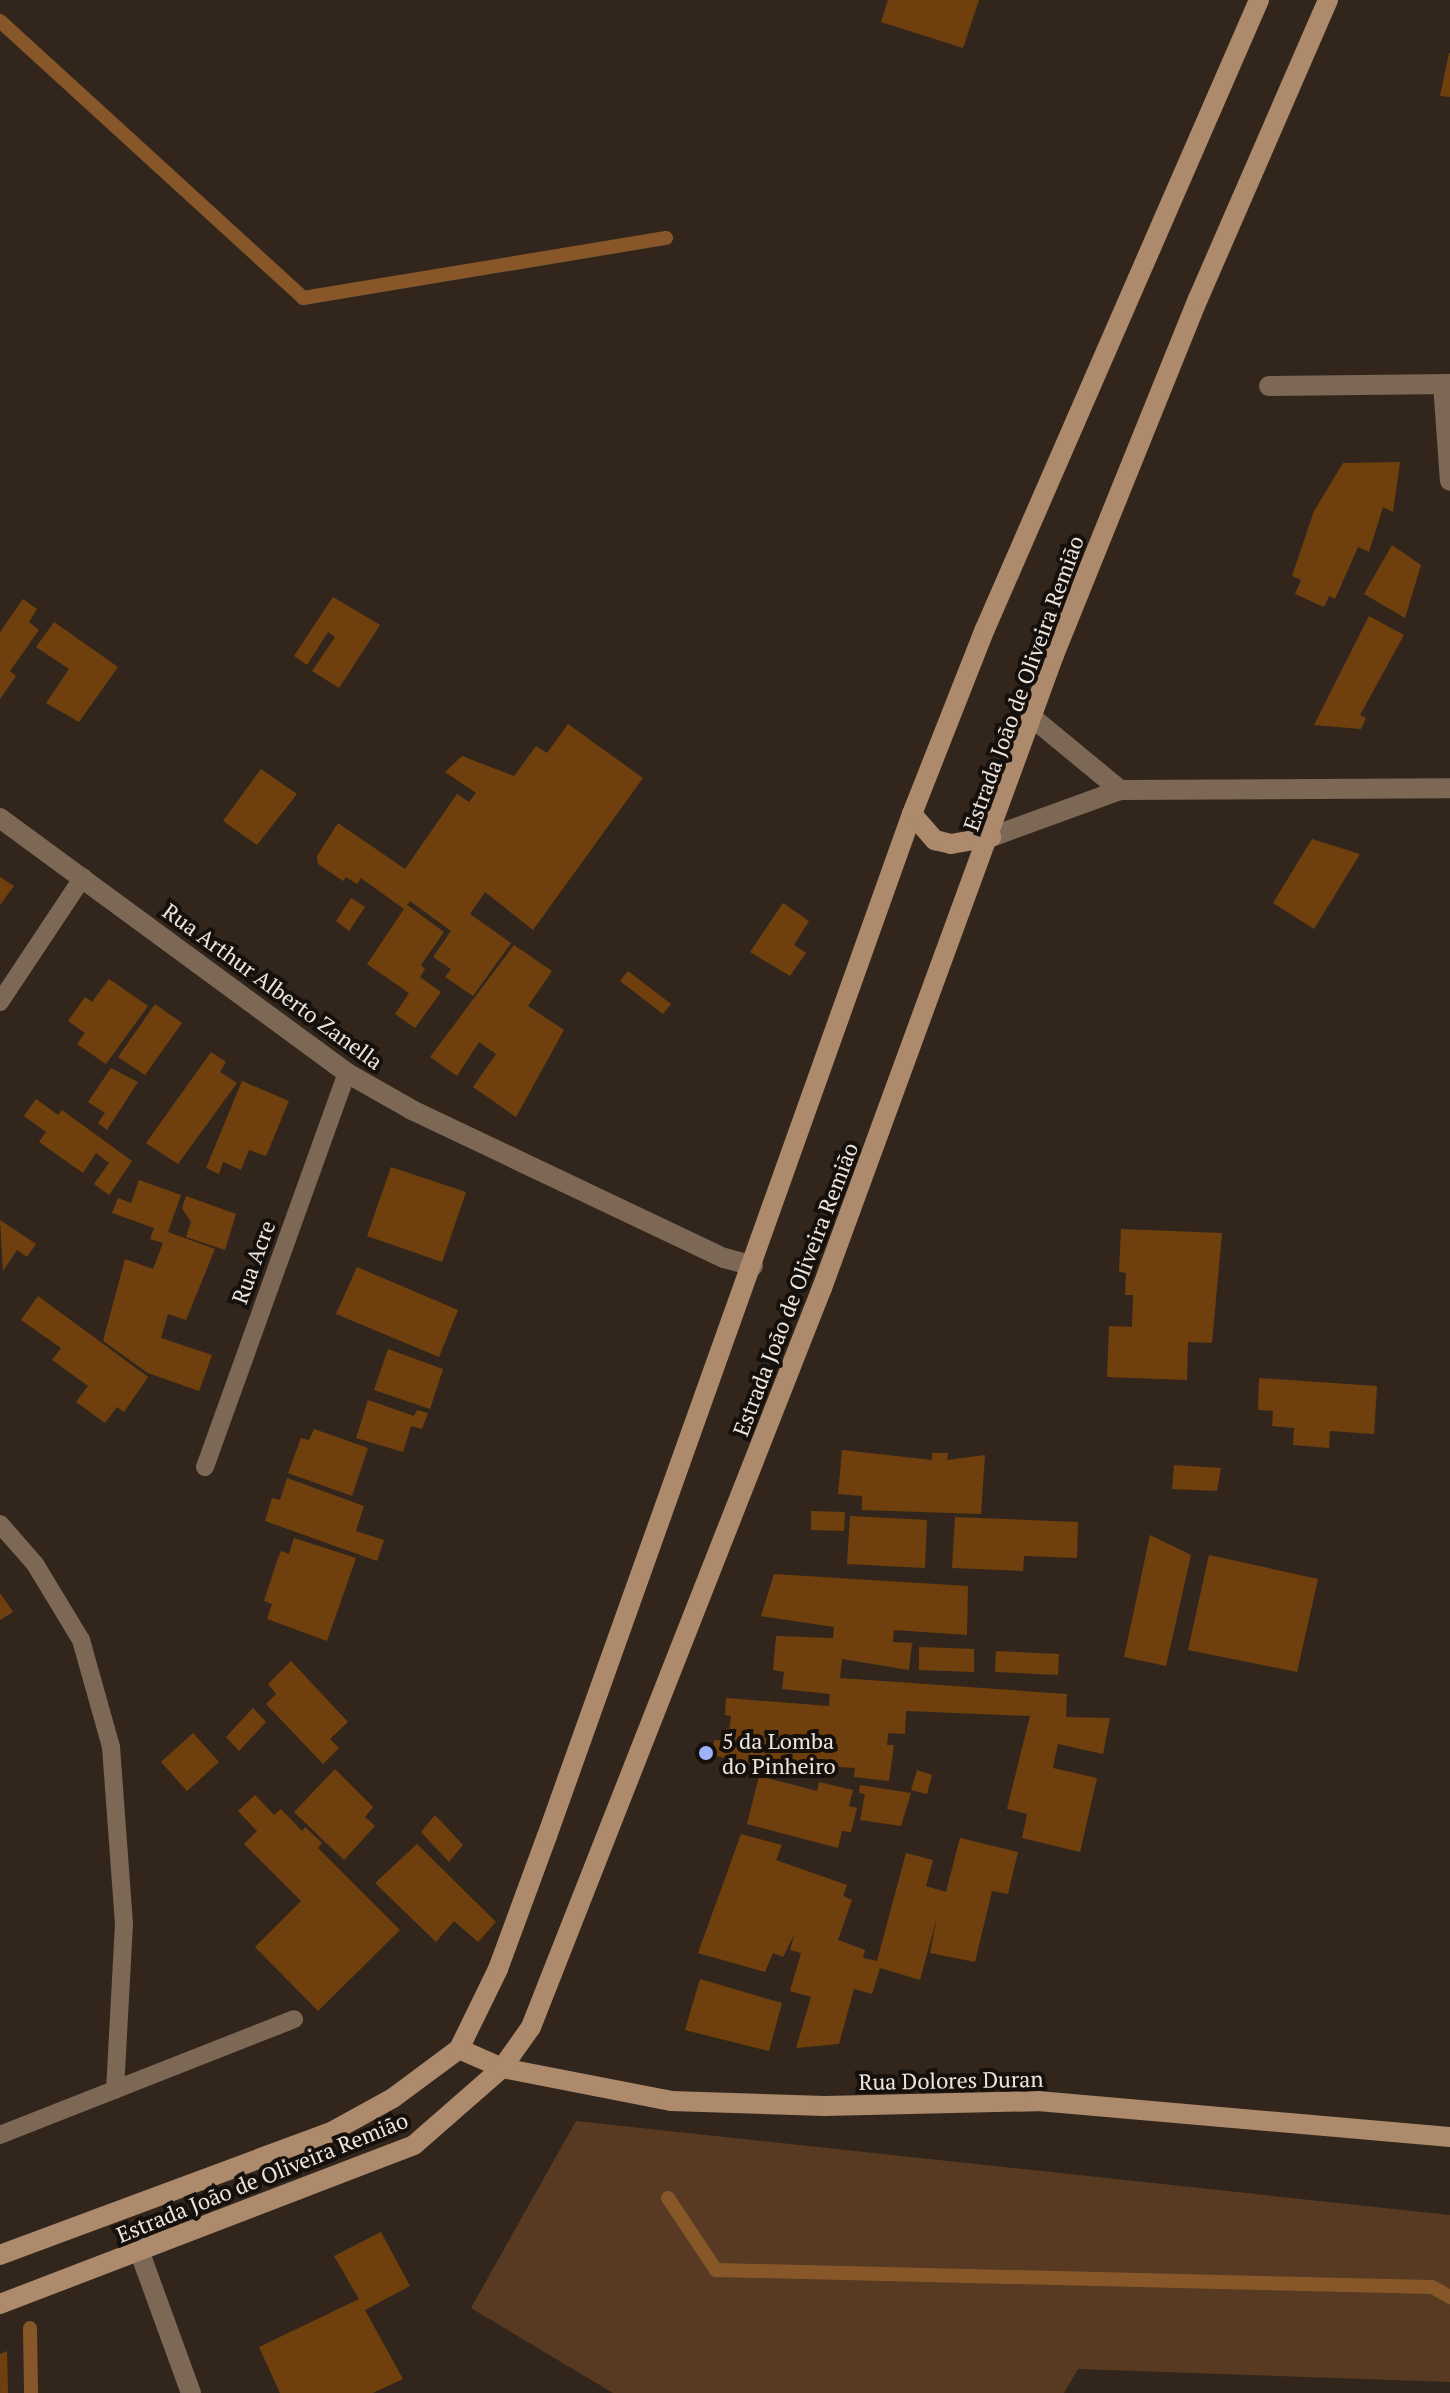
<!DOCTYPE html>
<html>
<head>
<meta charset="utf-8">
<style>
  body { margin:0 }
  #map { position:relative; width:1450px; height:2393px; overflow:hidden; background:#32261c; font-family:"PT Serif",serif }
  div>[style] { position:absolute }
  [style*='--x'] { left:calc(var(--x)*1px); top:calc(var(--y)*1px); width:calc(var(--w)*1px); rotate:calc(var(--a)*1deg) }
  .green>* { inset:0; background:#573a21 }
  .stream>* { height:14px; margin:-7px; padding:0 7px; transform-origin:7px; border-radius:7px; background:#875729 }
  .building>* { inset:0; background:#6f400e }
  .lane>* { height:18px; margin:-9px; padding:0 9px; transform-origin:9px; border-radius:9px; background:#7d6755 }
  .street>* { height:20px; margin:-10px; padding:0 10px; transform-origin:10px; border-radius:10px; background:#7d6755 }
  .secondary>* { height:20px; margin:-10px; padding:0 10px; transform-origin:10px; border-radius:10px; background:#ad8a6c }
  .dots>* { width:22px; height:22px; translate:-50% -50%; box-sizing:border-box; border:4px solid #16100c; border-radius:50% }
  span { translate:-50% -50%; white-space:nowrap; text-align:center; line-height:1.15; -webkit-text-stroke:8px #16100c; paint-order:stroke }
  .street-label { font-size:22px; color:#ece4de }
  .poi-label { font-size:22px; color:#ece4de }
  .left { translate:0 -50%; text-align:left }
</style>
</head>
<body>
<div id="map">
  <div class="green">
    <i style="clip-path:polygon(576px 2121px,1450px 2215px,1450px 2382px,1078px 2369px,1064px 2393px,613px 2393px,471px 2308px)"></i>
  </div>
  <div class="stream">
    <i style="--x:0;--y:21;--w:411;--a:42.4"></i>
    <i style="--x:303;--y:298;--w:368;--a:-9.4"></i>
    <i style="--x:668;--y:2198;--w:87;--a:56.3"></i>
    <i style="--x:716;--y:2270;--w:716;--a:1.36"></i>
    <i style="--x:1432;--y:2287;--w:21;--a:29"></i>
    <i style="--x:30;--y:2328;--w:65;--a:89.1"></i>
  </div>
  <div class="building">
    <i style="clip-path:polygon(888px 0,979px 0,963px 48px,881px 22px)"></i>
    <i style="clip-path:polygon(1449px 53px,1450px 53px,1450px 97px,1440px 96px)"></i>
    <i style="clip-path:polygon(1400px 462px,1393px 512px,1383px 507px,1369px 552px,1358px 547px,1335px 599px,1329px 596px,1324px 607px,1295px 594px,1301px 580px,1292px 576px,1314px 511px,1343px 463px)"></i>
    <i style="clip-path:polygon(1392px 545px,1421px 565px,1405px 618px,1364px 594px)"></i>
    <i style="clip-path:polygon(333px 597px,380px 625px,339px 688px,312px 671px,335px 637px,328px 632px,307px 665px,294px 656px)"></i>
    <i style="clip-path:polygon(23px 599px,37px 609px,29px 622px,39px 630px,10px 671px,16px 676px,0 699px,0 632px)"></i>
    <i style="clip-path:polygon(1369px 616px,1404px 635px,1360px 715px,1366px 718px,1361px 729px,1314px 725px)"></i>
    <i style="clip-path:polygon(54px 622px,118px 667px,79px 722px,46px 703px,69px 669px,36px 647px)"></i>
    <i style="clip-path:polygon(568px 724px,643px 778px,533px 930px,485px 892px,470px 914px,511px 943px,473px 996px,445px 977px,451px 969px,433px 957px,451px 931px,410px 901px,407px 905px,444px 932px,421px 965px,425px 969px,420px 977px,441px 992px,415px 1028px,395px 1014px,409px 993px,367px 964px,404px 909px,361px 878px,357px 884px,346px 877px,343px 881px,318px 864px,317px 856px,338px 823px,405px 869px,457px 794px,469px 802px,476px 793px,445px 772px,462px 756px,514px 776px,536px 746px,547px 753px)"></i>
    <i style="clip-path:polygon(261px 769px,297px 794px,257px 845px,223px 821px)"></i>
    <i style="clip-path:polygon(1312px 839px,1360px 854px,1314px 929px,1273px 903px)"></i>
    <i style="clip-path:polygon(0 877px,14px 886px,0 905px)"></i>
    <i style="clip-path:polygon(351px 898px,365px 907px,349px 931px,336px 921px)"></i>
    <i style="clip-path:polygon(783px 903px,809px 921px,794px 945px,806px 953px,790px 976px,750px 952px)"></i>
    <i style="clip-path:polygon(514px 945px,552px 971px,528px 1006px,564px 1030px,516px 1117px,473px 1087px,496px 1054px,479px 1042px,457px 1076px,430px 1057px)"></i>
    <i style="clip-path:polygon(628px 971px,671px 1004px,663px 1014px,620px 981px)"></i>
    <i style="clip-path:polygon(109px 979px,148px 1006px,106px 1064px,77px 1044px,85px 1033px,68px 1021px,85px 997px,92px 1002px)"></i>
    <i style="clip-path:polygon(155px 1004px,182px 1023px,145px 1075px,118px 1057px)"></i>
    <i style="clip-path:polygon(211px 1052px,226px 1062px,220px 1072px,237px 1083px,178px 1164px,146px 1143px)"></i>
    <i style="clip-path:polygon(111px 1068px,138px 1082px,107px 1130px,98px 1123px,105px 1113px,88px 1102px)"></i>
    <i style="clip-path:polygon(242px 1081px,289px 1101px,266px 1156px,249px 1150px,241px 1170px,223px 1162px,219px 1174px,206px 1168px)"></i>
    <i style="clip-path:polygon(36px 1099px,58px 1115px,62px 1110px,132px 1161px,109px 1195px,94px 1184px,109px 1163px,96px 1153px,83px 1173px,39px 1142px,46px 1132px,24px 1116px)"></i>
    <i style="clip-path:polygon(391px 1167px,466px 1192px,442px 1262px,367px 1236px)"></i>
    <i style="clip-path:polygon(139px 1180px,181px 1195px,168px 1232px,215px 1249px,186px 1320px,168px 1314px,161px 1338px,212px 1355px,199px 1391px,148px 1373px,103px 1341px,125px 1259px,153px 1269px,163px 1243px,150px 1239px,154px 1228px,112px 1213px,118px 1198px,131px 1203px)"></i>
    <i style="clip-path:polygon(186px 1196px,236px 1214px,225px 1250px,186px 1237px,191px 1222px,182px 1208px)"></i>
    <i style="clip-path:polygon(0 1220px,36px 1244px,27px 1257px,17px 1250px,3px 1271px)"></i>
    <i style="clip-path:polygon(1121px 1229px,1222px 1233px,1212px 1343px,1188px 1342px,1187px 1380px,1107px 1377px,1109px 1326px,1132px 1327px,1133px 1295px,1125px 1295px,1126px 1273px,1119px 1272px)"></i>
    <i style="clip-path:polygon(357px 1267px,458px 1310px,439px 1357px,336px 1314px)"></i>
    <i style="clip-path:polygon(38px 1296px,148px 1377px,124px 1412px,117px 1407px,105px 1423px,76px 1402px,88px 1386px,52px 1360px,61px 1348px,21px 1320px)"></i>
    <i style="clip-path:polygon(388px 1349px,443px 1369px,430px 1409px,374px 1390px)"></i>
    <i style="clip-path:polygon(1259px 1378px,1377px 1386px,1374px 1434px,1330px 1431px,1329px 1448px,1293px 1445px,1294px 1428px,1272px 1426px,1273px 1411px,1258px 1410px)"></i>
    <i style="clip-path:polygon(368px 1400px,414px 1416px,417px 1410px,428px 1413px,422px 1429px,411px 1426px,403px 1452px,356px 1438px)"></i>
    <i style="clip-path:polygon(314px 1429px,368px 1448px,352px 1496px,288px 1473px,301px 1438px,309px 1440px)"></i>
    <i style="clip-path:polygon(842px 1450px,932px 1460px,932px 1453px,948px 1453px,947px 1460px,985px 1455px,981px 1514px,862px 1510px,862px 1496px,838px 1494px)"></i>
    <i style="clip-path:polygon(1174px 1465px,1221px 1468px,1217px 1491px,1172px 1489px)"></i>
    <i style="clip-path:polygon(287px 1478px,364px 1506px,356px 1531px,384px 1540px,377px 1561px,265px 1521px,272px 1498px,280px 1500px)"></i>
    <i style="clip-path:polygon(811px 1511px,845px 1512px,844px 1531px,811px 1530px)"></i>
    <i style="clip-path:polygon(850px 1516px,927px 1520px,925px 1568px,847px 1564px)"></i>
    <i style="clip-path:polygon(955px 1517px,1078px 1522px,1077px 1558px,1024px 1556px,1023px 1571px,952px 1568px)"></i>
    <i style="clip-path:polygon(1150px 1535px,1191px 1555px,1166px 1666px,1124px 1657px)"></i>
    <i style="clip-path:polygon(294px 1538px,356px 1558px,327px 1641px,267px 1619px,272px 1604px,264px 1601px,278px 1558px,281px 1551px,289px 1554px)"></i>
    <i style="clip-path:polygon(1209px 1555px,1318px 1579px,1297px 1672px,1188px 1650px)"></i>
    <i style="clip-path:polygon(774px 1574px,968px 1586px,967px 1635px,894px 1630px,893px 1642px,912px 1643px,909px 1670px,842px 1659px,840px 1678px,1067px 1694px,1066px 1717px,1110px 1718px,1103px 1754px,1058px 1744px,1055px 1757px,1053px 1768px,1097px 1778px,1080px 1852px,1022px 1838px,1027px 1814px,1007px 1809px,1030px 1716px,906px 1711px,905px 1734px,888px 1733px,887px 1745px,894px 1745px,889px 1781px,854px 1777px,855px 1768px,776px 1763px,775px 1770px,712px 1755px,714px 1740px,728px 1741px,731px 1716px,725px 1715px,726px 1698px,829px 1706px,830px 1694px,782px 1689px,784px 1672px,773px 1670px,776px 1636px,833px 1638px,834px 1627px,761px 1616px)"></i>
    <i style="clip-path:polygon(0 1593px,13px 1612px,0 1620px)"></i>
    <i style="clip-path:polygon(919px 1647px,974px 1649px,974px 1672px,919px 1670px)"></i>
    <i style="clip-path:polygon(996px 1651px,1059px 1654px,1058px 1675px,995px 1672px)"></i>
    <i style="clip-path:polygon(291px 1661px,348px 1722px,330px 1739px,339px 1748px,323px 1764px,266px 1704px,276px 1694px,268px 1684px)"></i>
    <i style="clip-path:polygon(253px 1708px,266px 1722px,239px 1751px,226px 1737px)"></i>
    <i style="clip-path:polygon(193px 1733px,219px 1762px,187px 1791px,161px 1762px)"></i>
    <i style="clip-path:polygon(335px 1769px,373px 1807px,365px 1817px,375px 1826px,344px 1860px,294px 1812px)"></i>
    <i style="clip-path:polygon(917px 1770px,932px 1775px,927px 1794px,911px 1790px)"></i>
    <i style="clip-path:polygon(759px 1776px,817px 1791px,819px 1782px,853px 1790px,849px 1806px,857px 1808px,851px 1832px,842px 1831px,838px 1848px,747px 1824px)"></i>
    <i style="clip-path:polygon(860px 1785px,911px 1793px,901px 1826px,860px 1820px,865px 1794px,859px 1793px)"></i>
    <i style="clip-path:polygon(255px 1795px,274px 1815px,281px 1809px,302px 1831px,305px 1827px,322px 1843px,318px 1848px,400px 1930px,318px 2011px,255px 1947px,301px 1901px,244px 1844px,257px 1831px,238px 1811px)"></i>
    <i style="clip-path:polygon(435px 1815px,463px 1845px,449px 1862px,421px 1832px)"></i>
    <i style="clip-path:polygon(741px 1834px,782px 1845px,776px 1860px,847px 1885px,843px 1896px,852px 1900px,838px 1940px,865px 1950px,863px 1958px,877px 1961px,906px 1853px,933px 1860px,926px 1886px,946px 1892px,960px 1838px,1018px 1852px,1008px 1894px,992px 1891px,975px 1962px,930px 1953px,937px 1917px,920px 1980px,880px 1968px,872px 1994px,854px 1989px,839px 2044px,796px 2048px,811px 1997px,790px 1991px,801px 1953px,790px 1950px,794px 1935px,783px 1957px,773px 1953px,765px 1972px,698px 1953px)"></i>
    <i style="clip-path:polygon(417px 1844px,496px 1922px,478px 1942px,454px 1921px,436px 1942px,375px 1883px)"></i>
    <i style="clip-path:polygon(700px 1979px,782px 2003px,769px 2051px,685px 2030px)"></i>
    <i style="clip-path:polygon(381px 2232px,410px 2286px,365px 2310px,403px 2379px,373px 2393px,280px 2393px,259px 2347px,359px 2299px,334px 2256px)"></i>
    <i style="clip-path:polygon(7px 2351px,8px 2393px,0 2393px,0 2354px)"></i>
  </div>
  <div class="lane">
    <i style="--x:0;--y:1002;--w:150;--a:-56.4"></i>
    <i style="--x:205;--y:1467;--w:419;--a:-70.2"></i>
    <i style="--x:0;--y:1524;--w:53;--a:48.8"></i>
    <i style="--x:35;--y:1564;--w:89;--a:58.8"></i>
    <i style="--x:81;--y:1640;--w:111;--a:74.3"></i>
    <i style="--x:111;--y:1747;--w:177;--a:85.8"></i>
    <i style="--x:124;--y:1924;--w:166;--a:93.1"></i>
    <i style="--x:0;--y:2135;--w:316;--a:-21.5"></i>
  </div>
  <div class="street">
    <i style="--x:1443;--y:384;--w:97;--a:85.9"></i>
    <i style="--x:1269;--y:386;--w:181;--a:-0.6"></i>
    <i style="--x:1034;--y:719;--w:112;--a:39.5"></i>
    <i style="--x:0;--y:818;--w:431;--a:36.3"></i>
    <i style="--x:347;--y:1073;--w:75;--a:29.6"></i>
    <i style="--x:412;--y:1110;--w:345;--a:25.4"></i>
    <i style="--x:724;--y:1258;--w:30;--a:15"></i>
    <i style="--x:991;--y:837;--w:137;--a:-20"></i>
    <i style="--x:1120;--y:790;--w:330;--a:-0.3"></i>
    <i style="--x:140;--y:2253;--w:149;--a:70"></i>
  </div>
  <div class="secondary">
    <i style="--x:912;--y:814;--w:35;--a:49"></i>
    <i style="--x:935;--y:840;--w:16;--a:14"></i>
    <i style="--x:951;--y:844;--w:41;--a:-9.9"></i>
    <i style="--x:459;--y:2049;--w:47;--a:23.8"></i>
    <i style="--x:502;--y:2068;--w:172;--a:11"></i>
    <i style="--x:671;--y:2101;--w:154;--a:1.9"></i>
    <i style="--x:825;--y:2106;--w:213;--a:-1.3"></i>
    <i style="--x:1038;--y:2101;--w:414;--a:5"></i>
    <i style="--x:0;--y:2255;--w:355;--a:-20.4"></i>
    <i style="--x:333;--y:2131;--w:68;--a:-28.8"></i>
    <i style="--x:393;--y:2098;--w:82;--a:-36.6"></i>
    <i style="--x:459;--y:2049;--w:89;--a:-64"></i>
    <i style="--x:498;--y:1969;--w:142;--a:-69.8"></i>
    <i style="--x:547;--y:1836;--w:1085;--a:-70.35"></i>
    <i style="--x:912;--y:814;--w:199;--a:-68.5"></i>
    <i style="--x:985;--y:629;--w:686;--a:-66.46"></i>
    <i style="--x:0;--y:2304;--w:443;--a:-21"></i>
    <i style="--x:414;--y:2145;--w:117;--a:-41.2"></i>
    <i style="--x:502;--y:2068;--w:50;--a:-54.7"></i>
    <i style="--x:531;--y:2027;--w:794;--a:-68.51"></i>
    <i style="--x:822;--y:1288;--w:674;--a:-69.87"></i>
    <i style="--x:1054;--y:655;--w:384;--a:-68"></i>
    <i style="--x:1198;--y:299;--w:326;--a:-66.5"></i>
  </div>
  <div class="dots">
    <i style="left:706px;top:1753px;background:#9fb3fd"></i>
  </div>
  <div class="street-label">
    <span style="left:1023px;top:683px;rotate:-70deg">Estrada João de Oliveira Remião</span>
    <span style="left:273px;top:986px;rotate:36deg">Rua Arthur Alberto Zanella</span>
    <span style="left:253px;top:1262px;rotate:-70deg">Rua Acre</span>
    <span style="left:795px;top:1289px;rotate:-69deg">Estrada João de Oliveira Remião</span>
    <span style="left:951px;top:2080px;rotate:-1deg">Rua Dolores Duran</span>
    <span style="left:262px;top:2177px;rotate:-22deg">Estrada João de Oliveira Remião</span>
  </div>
  <div class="poi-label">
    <span class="left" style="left:722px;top:1753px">5 da Lomba<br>do Pinheiro</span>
  </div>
</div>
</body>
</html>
